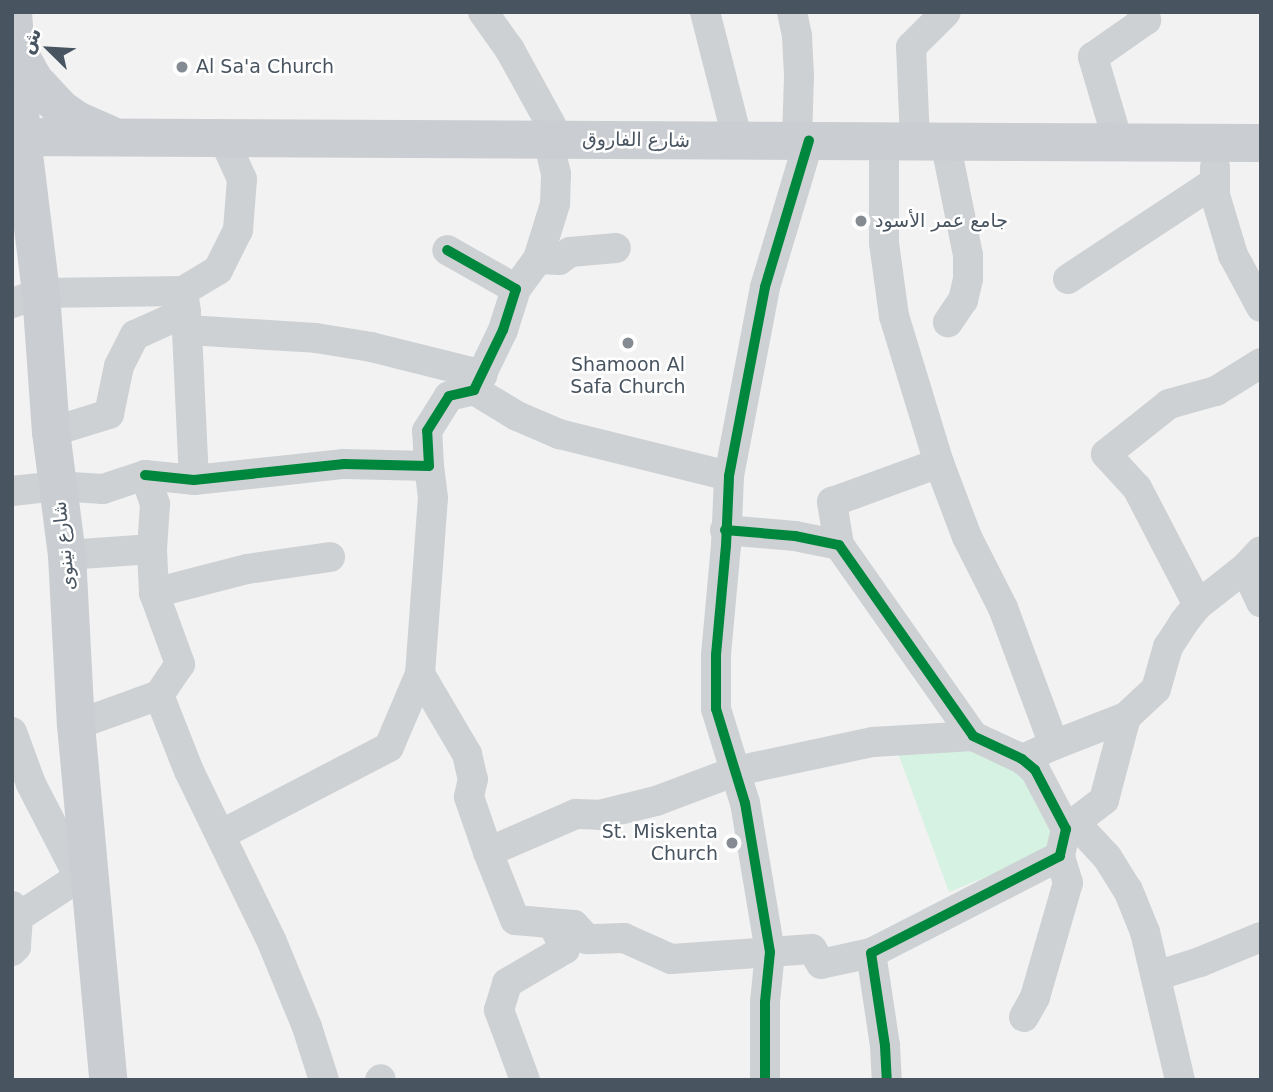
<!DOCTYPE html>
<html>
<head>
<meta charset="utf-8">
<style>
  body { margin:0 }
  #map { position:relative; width:1273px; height:1092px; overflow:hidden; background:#f3f2f2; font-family:"DejaVu Sans",Vazirmatn,sans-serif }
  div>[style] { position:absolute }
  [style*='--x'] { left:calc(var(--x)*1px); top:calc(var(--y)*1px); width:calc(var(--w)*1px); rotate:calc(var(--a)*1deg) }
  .green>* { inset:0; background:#d6f2e2 }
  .minor>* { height:30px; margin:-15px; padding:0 15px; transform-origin:15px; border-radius:15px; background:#ced1d3 }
  .major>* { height:38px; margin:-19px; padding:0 19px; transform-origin:19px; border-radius:19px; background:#cacdd1 }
  .cycleway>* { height:10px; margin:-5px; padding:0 5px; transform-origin:5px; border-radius:5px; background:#00873e }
  .dots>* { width:19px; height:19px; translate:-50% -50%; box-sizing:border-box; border:4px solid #fff; border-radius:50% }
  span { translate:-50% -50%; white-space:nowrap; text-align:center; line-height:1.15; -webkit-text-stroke:5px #fff; paint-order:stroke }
  .poi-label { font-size:19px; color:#485460 }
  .left { translate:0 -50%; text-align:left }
  .right { translate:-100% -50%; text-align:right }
  .street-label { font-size:19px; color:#485460 }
  .frame { position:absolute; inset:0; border:14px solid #485460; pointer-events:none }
  .north { position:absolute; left:14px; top:14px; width:70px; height:70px; -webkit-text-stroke:5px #fff; paint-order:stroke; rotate:294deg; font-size:19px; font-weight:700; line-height:28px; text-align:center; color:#485460 }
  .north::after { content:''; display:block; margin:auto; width:24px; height:32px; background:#485460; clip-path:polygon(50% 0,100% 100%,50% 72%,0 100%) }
</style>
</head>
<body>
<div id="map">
  <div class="green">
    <i style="clip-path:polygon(963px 740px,1006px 757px,1033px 790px,1046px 824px,1063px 846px,949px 892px,895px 745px)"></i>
  </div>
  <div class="minor">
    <i style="--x:483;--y:12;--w:47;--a:54.6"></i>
    <i style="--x:510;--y:50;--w:102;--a:61.2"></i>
    <i style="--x:705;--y:12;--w:133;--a:75.7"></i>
    <i style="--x:792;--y:12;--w:25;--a:78"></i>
    <i style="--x:797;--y:36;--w:40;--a:87.1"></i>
    <i style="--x:799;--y:76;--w:64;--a:91.8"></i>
    <i style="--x:884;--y:141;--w:102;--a:90"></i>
    <i style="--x:884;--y:243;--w:74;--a:82.2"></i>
    <i style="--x:894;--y:316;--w:154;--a:73"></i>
    <i style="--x:915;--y:141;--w:94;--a:-92.4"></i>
    <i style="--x:911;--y:47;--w:49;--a:-45"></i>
    <i style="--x:945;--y:141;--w:116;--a:78.6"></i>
    <i style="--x:968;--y:255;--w:24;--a:90"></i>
    <i style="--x:968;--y:279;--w:22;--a:103"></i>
    <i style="--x:963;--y:300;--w:27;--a:124"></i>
    <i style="--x:1118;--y:142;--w:89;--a:-106.4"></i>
    <i style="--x:1093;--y:57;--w:65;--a:-34.9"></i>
    <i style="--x:1146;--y:20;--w:9;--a:-117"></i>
    <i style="--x:1215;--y:167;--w:28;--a:90"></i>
    <i style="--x:1215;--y:195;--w:63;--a:73.3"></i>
    <i style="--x:1233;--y:255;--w:59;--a:61.7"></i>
    <i style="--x:538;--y:259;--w:21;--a:3"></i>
    <i style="--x:559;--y:260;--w:14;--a:-36"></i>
    <i style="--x:570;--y:252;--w:46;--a:-5"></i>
    <i style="--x:1068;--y:279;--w:176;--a:-33.4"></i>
    <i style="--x:516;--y:289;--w:37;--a:-54"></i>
    <i style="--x:538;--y:259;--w:58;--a:-72.8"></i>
    <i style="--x:555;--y:204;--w:30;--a:-88"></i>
    <i style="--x:556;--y:174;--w:37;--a:-103"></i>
    <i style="--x:12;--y:303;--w:31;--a:-19"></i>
    <i style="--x:41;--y:293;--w:142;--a:-0.8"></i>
    <i style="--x:474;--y:390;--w:50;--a:31.2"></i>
    <i style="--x:517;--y:416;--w:46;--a:23.2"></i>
    <i style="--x:559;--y:434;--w:175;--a:13.9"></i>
    <i style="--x:51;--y:432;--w:61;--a:-17.2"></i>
    <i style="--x:109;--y:414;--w:49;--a:-78.2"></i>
    <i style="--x:119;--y:366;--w:35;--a:-63"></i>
    <i style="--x:135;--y:335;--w:56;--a:-24.3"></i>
    <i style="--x:186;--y:312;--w:21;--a:-98"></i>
    <i style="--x:183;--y:291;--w:41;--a:-31"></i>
    <i style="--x:218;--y:270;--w:45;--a:-63.4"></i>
    <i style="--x:238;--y:230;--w:51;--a:-85.5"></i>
    <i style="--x:242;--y:179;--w:47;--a:-114.9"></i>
    <i style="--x:145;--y:475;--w:49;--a:5.8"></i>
    <i style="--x:194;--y:480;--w:151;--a:-6.1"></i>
    <i style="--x:344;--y:464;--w:85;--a:1.3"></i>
    <i style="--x:429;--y:466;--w:35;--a:-93"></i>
    <i style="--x:427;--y:431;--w:41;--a:-57.8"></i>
    <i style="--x:449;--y:396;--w:26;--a:-13"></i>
    <i style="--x:474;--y:390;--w:67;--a:-64.2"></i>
    <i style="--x:503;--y:330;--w:43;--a:-72.4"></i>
    <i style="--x:516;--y:289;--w:79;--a:-150.5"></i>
    <i style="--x:194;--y:480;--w:150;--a:-92.7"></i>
    <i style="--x:187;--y:330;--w:129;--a:3.5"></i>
    <i style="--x:316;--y:338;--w:56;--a:9.3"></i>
    <i style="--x:371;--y:347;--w:115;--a:14"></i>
    <i style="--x:12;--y:491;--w:45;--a:-6.3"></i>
    <i style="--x:57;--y:486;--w:46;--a:3.7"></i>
    <i style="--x:103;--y:489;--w:44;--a:-18.4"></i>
    <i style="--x:145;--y:475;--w:31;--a:71"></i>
    <i style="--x:155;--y:504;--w:45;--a:93.8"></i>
    <i style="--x:152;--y:549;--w:85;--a:176"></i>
    <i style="--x:725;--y:530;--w:70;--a:4.9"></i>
    <i style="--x:795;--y:536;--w:45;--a:11.6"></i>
    <i style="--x:839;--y:545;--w:233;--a:54.9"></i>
    <i style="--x:973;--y:736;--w:54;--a:25.1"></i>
    <i style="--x:1022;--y:759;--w:17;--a:40"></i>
    <i style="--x:1035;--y:770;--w:67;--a:62.3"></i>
    <i style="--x:1066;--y:829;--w:28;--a:103"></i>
    <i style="--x:1060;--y:856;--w:212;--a:152.8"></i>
    <i style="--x:871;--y:953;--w:94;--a:81.4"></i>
    <i style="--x:885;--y:1046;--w:34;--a:87"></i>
    <i style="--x:839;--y:545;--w:44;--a:-99.2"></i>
    <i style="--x:832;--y:502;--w:114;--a:-20"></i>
    <i style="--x:939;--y:463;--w:79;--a:69.3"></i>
    <i style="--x:967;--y:537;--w:80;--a:63.1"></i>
    <i style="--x:1003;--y:608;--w:146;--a:69.6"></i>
    <i style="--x:1054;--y:745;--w:35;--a:156"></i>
    <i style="--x:152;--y:549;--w:44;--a:87.4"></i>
    <i style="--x:154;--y:593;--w:96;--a:-14.5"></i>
    <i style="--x:247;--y:569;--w:84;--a:-8.2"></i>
    <i style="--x:1245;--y:568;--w:38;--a:65"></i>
    <i style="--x:154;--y:593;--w:76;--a:69.9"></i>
    <i style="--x:180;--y:664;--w:37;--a:124"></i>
    <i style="--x:1198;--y:605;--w:132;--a:-117.5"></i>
    <i style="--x:1137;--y:488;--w:46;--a:-132.4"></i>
    <i style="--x:1106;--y:454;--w:80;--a:-38.4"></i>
    <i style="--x:1169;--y:404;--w:49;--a:-15.5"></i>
    <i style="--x:1216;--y:391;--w:53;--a:-31.9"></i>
    <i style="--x:420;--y:674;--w:176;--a:-85.8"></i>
    <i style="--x:433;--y:498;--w:32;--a:-97"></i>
    <i style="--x:76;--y:725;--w:88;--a:-19.9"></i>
    <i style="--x:159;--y:695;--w:82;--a:68.5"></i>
    <i style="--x:189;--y:771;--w:190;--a:64.1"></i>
    <i style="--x:272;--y:942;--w:92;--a:67.6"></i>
    <i style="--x:307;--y:1027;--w:56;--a:72.2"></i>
    <i style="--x:12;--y:732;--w:55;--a:69.9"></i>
    <i style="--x:31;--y:784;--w:105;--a:62.7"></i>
    <i style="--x:1054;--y:745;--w:77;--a:-21.3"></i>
    <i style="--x:1066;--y:829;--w:48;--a:-37.3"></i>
    <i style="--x:1104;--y:800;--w:86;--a:-75.2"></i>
    <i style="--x:1126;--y:717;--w:41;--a:-43"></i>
    <i style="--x:1156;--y:689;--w:44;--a:-74.1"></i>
    <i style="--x:1168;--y:647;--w:30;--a:-57"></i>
    <i style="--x:1184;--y:622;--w:22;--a:-51"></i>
    <i style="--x:1198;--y:605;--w:60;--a:-38.2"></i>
    <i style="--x:1245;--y:568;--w:23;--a:-47"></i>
    <i style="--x:1066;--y:829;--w:13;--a:-9"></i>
    <i style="--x:1079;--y:827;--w:41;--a:47"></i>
    <i style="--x:1107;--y:857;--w:39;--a:58"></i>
    <i style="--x:1128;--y:890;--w:45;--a:68"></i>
    <i style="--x:1145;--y:932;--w:152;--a:76.7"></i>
    <i style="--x:222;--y:834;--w:188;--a:-27.5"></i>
    <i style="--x:389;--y:747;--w:79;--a:-67"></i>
    <i style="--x:420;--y:674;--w:93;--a:59.6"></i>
    <i style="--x:467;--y:754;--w:26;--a:77"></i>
    <i style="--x:473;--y:779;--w:18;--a:103"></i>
    <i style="--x:469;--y:797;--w:58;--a:70.9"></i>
    <i style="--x:12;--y:906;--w:13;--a:61"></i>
    <i style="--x:18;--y:917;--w:30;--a:94"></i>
    <i style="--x:16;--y:947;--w:6;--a:135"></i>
    <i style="--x:18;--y:917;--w:73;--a:-33.3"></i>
    <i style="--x:79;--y:877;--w:13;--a:27"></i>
    <i style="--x:871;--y:953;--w:51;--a:167.6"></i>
    <i style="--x:821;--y:964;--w:17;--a:-121"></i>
    <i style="--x:812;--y:949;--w:141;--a:175.9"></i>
    <i style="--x:671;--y:959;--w:51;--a:-155.9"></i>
    <i style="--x:624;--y:938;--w:37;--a:178"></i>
    <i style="--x:587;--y:939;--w:19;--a:-133"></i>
    <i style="--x:574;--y:925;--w:59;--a:-175.2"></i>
    <i style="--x:515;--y:920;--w:73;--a:-111.7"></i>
    <i style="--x:488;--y:852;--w:96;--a:-23.4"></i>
    <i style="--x:576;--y:814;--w:23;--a:2"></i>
    <i style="--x:599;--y:815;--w:59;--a:-13.8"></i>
    <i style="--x:656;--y:801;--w:85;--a:-20.6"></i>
    <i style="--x:736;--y:771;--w:140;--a:-12"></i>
    <i style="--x:873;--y:742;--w:100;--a:-3.4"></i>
    <i style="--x:1156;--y:976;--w:46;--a:-17.7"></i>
    <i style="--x:1200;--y:962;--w:66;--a:-22.3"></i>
    <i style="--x:1024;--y:1017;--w:23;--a:-61"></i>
    <i style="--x:1035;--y:997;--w:119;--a:-73.9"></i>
    <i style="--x:1068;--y:883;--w:28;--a:-107"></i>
    <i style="--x:380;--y:1080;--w:1;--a:-45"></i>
    <i style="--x:525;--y:1080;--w:75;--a:-110.4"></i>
    <i style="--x:499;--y:1010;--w:28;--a:-73"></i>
    <i style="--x:507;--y:983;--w:67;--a:-30.4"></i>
    <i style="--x:565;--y:949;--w:28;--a:-116"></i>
    <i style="--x:765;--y:1080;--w:78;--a:-90"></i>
    <i style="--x:765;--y:1002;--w:50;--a:-84.3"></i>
    <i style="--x:770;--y:952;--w:151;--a:-99.5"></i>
    <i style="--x:745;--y:803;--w:98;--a:-107.1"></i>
    <i style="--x:716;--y:709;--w:54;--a:-90"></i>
    <i style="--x:716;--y:655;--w:109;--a:-84.8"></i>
    <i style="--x:726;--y:546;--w:70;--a:-87.5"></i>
    <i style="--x:729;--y:476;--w:192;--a:-79.2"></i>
    <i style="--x:765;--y:287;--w:153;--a:-73.3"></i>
  </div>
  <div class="major">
    <i style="--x:13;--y:12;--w:126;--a:85.9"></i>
    <i style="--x:22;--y:138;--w:156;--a:83"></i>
    <i style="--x:41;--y:293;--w:139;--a:85.9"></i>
    <i style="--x:51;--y:432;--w:124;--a:82.6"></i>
    <i style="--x:67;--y:555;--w:170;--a:87"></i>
    <i style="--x:76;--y:725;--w:356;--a:84.8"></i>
    <i style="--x:18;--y:51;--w:33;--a:61"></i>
    <i style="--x:34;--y:80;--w:40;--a:47"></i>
    <i style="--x:61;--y:109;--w:19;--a:35"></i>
    <i style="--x:77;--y:120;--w:36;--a:24"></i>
    <i style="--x:12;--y:137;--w:1249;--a:0.28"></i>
  </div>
  <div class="cycleway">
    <i style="--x:145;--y:475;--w:49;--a:5.8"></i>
    <i style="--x:194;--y:480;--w:151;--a:-6.1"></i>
    <i style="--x:344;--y:464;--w:85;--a:1.3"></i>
    <i style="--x:429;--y:466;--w:35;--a:-93"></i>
    <i style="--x:427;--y:431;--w:41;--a:-57.8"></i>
    <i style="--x:449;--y:396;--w:26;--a:-13"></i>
    <i style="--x:474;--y:390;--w:67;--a:-64.2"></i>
    <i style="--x:503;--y:330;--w:43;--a:-72.4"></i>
    <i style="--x:516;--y:289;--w:79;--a:-150.5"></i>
    <i style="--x:725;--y:530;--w:70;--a:4.9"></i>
    <i style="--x:795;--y:536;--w:45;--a:11.6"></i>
    <i style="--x:839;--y:545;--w:233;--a:54.9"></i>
    <i style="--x:973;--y:736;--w:54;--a:25.1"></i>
    <i style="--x:1022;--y:759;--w:17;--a:40"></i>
    <i style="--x:1035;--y:770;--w:67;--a:62.3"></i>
    <i style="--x:1066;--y:829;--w:28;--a:103"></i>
    <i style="--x:1060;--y:856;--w:212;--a:152.8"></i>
    <i style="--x:871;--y:953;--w:94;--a:81.4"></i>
    <i style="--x:885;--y:1046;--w:34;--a:87"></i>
    <i style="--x:765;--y:1080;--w:78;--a:-90"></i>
    <i style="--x:765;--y:1002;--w:50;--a:-84.3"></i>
    <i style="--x:770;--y:952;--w:151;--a:-99.5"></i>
    <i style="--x:745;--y:803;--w:98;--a:-107.1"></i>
    <i style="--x:716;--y:709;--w:54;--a:-90"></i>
    <i style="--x:716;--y:655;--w:109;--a:-84.8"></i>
    <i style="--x:726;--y:546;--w:70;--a:-87.5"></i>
    <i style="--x:729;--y:476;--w:192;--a:-79.2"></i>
    <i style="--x:765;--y:287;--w:153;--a:-73.3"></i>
  </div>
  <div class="dots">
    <i style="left:182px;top:67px;background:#848b93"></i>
    <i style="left:861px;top:221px;background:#848b93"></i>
    <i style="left:628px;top:343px;background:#848b93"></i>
    <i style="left:732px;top:843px;background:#848b93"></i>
  </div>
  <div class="poi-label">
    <span class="left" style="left:196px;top:67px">Al Sa'a Church</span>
    <span class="left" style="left:875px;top:221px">جامع عمر الأسود</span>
    <span style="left:628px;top:376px">Shamoon Al<br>Safa Church</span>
    <span class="right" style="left:718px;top:843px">St. Miskenta<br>Church</span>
  </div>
  <div class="street-label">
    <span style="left:636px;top:140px;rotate:1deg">شارع الفاروق</span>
    <span style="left:64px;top:546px;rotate:-96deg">شارع نينوى</span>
  </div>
  <div class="frame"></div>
  <div class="north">ش</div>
</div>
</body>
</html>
